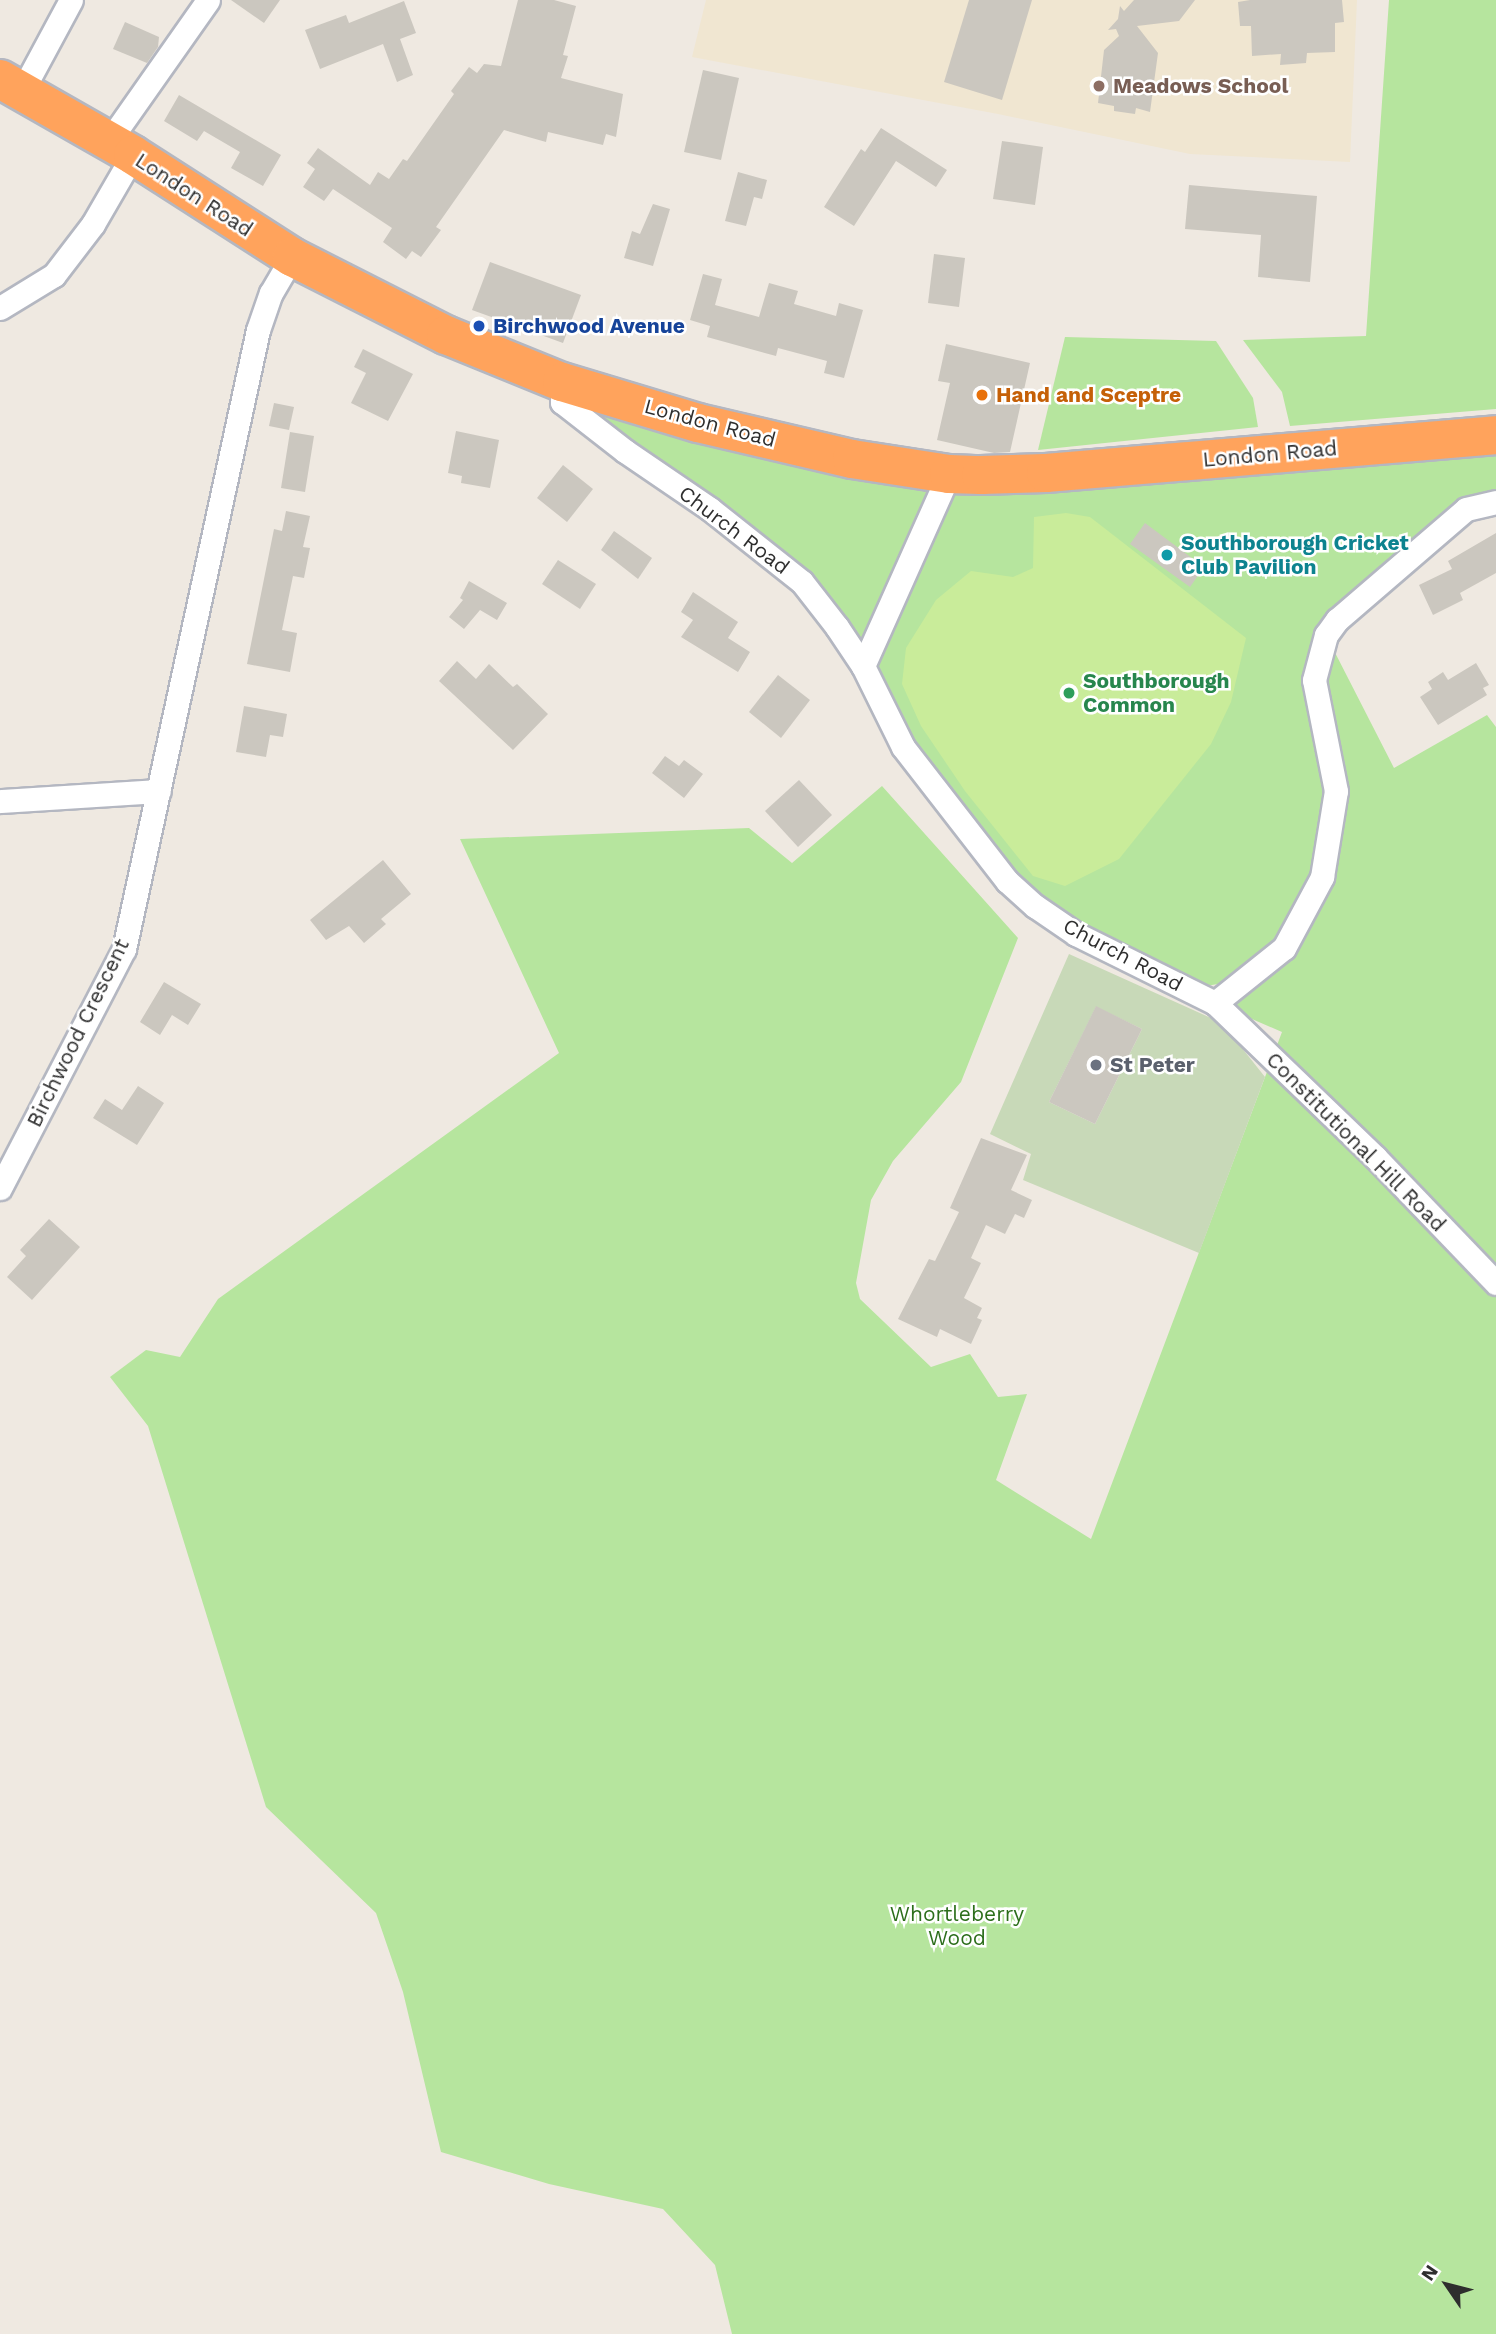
<!DOCTYPE html>
<html>
<head>
<meta charset="utf-8">
<style>
  body { margin:0 }
  #map { position:relative; width:1496px; height:2334px; overflow:hidden; background:#efe9e1; font-family:"Work Sans",sans-serif }
  div>[style] { position:absolute }
  [style*='--x'] { left:calc(var(--x)*1px); top:calc(var(--y)*1px); width:calc(var(--w)*1px); rotate:calc(var(--a)*1deg) }
  .education>* { inset:0; background:#f0e6d1 }
  .green>* { inset:0; background:#b6e59e }
  .cemetery>* { inset:0; background:#c8d9b8 }
  .pitch>* { inset:0; background:#c9ec9a }
  .building>* { inset:0; background:#cbc7bf }
  .roads { filter:drop-shadow(2px 0 #b4b7c1) drop-shadow(-2px 0 #b4b7c1) drop-shadow(0 2px #b4b7c1) drop-shadow(0 -2px #b4b7c1) }
  .street>* { height:23px; margin:-11.5px; padding:0 11.5px; transform-origin:11.5px; border-radius:11.5px; background:#fff }
  .highway>* { height:38px; margin:-19px; padding:0 19px; transform-origin:19px; border-radius:19px; background:#ffa35c }
  .dots>* { width:19px; height:19px; translate:-50% -50%; box-sizing:border-box; border:4px solid #fff; border-radius:50% }
  span { translate:-50% -50%; white-space:nowrap; text-align:center; line-height:1.15; -webkit-text-stroke:5px #fff; paint-order:stroke }
  .education-label { font-size:21px; color:#785e54; font-weight:700 }
  .left { translate:0 -50%; text-align:left }
  .street-label { font-size:21px; color:#2e2e2e }
  .transit-label { font-size:21px; color:#164399; font-weight:700 }
  .food-label { font-size:21px; color:#c56008; font-weight:700 }
  .culture-label { font-size:21px; color:#0d838f; font-weight:700 }
  .leisure-label { font-size:21px; color:#27864d; font-weight:700 }
  .worship-label { font-size:21px; color:#5b616d; font-weight:700 }
  .park-label { font-size:21px; color:#2c6e1b }
  .north { position:absolute; left:1412px; top:2250px; width:70px; height:70px; -webkit-text-stroke:5px #fff; paint-order:stroke; rotate:305deg; font-size:19px; font-weight:700; line-height:28px; text-align:center; color:#2e2e2e }
  .north::after { content:''; display:block; margin:auto; width:24px; height:32px; background:#2e2e2e; clip-path:polygon(50% 0,100% 100%,50% 72%,0 100%) }
</style>
</head>
<body>
<div id="map">
  <div class="education">
    <i style="clip-path:polygon(706px 0,1357px 0,1350px 162px,1190px 154px,998px 114px,692px 57px)"></i>
  </div>
  <div class="green">
    <i style="clip-path:polygon(1389px 0,1496px 0,1496px 409px,1290px 426px,1282px 392px,1243px 340px,1366px 336px)"></i>
    <i style="clip-path:polygon(1065px 337px,1216px 341px,1253px 398px,1258px 427px,1038px 450px)"></i>
    <i style="clip-path:polygon(582px 403px,929px 490px,1496px 451px,1496px 493px,1320px 634px,1310px 692px,1323px 791px,1322px 846px,1316px 873px,1270px 955px,1236px 981px,1206px 986px,1091px 933px,1025px 890px,920px 756px,854px 631px,812px 581px,700px 489px)"></i>
    <i style="clip-path:polygon(1326px 635px,1394px 768px,1487px 715px,1496px 727px,1496px 2334px,732px 2334px,715px 2265px,663px 2209px,549px 2184px,441px 2152px,403px 1992px,376px 1913px,266px 1807px,148px 1426px,110px 1377px,146px 1350px,180px 1357px,218px 1299px,559px 1053px,460px 839px,749px 828px,792px 863px,882px 786px,1018px 938px,961px 1082px,893px 1161px,871px 1200px,856px 1283px,860px 1299px,931px 1367px,970px 1354px,998px 1397px,1027px 1394px,996px 1480px,1091px 1539px,1282px 1032px,1215px 1003px,1284px 948px,1322px 877px,1335px 788px,1314px 680px)"></i>
  </div>
  <div class="cemetery">
    <i style="clip-path:polygon(evenodd,1069px 954px,1222px 1023px,1265px 1077px,1199px 1253px,1023px 1180px,1031px 1154px,990px 1134px,1069px 954px,1096px 1007px,1142px 1029px,1095px 1124px,1049px 1102px,1096px 1007px)"></i>
  </div>
  <div class="pitch">
    <i style="clip-path:polygon(1066px 513px,1090px 517px,1246px 638px,1231px 702px,1211px 744px,1119px 859px,1065px 886px,1033px 876px,965px 791px,921px 726px,902px 684px,906px 648px,936px 600px,971px 571px,1013px 577px,1033px 568px,1034px 517px)"></i>
  </div>
  <div class="building">
    <i style="clip-path:polygon(231px 0,280px 0,264px 23px)"></i>
    <i style="clip-path:polygon(518px 0,554px 0,576px 6px,563px 55px,568px 56px,561px 78px,623px 94px,616px 137px,606px 134px,603px 145px,548px 132px,546px 142px,504px 130px,436px 227px,441px 230px,421px 257px,412px 251px,406px 259px,383px 242px,392px 228px,333px 189px,324px 201px,303px 187px,315px 169px,307px 163px,318px 148px,370px 185px,378px 172px,389px 179px,403px 159px,407px 161px,454px 94px,451px 91px,469px 67px,477px 73px,484px 64px,501px 66px)"></i>
    <i style="clip-path:polygon(969px 0,1032px 0,1002px 100px,944px 82px)"></i>
    <i style="clip-path:polygon(1134px 0,1195px 0,1179px 21px,1137px 26px,1158px 53px,1150px 112px,1136px 108px,1135px 114px,1114px 111px,1114px 106px,1098px 103px,1104px 50px,1119px 36px,1116px 29px,1108px 30px,1118px 19px,1120px 6px,1124px 11px)"></i>
    <i style="clip-path:polygon(1250px 0,1342px 0,1344px 22px,1335px 23px,1335px 52px,1307px 53px,1306px 63px,1280px 65px,1281px 54px,1252px 56px,1251px 26px,1240px 26px,1238px 2px)"></i>
    <i style="clip-path:polygon(404px 1px,416px 33px,400px 39px,413px 75px,397px 82px,383px 44px,320px 69px,305px 30px,346px 15px,349px 23px)"></i>
    <i style="clip-path:polygon(125px 22px,159px 37px,158px 47px,147px 63px,113px 49px)"></i>
    <i style="clip-path:polygon(703px 70px,739px 78px,721px 160px,684px 152px)"></i>
    <i style="clip-path:polygon(179px 95px,281px 155px,263px 186px,231px 168px,240px 152px,204px 131px,197px 141px,164px 121px)"></i>
    <i style="clip-path:polygon(881px 128px,947px 170px,936px 187px,896px 161px,854px 226px,824px 207px,861px 149px,865px 152px)"></i>
    <i style="clip-path:polygon(1002px 141px,1043px 147px,1035px 205px,993px 199px)"></i>
    <i style="clip-path:polygon(738px 172px,767px 180px,762px 199px,754px 197px,746px 226px,725px 221px)"></i>
    <i style="clip-path:polygon(1189px 185px,1317px 196px,1310px 282px,1258px 277px,1261px 235px,1185px 229px)"></i>
    <i style="clip-path:polygon(653px 204px,670px 209px,653px 266px,624px 258px,632px 231px,640px 234px)"></i>
    <i style="clip-path:polygon(934px 254px,965px 258px,959px 307px,928px 303px)"></i>
    <i style="clip-path:polygon(490px 262px,581px 295px,563px 343px,472px 310px)"></i>
    <i style="clip-path:polygon(703px 274px,722px 279px,715px 305px,759px 317px,769px 283px,798px 291px,794px 304px,836px 316px,839px 303px,863px 310px,844px 378px,824px 373px,827px 361px,778px 348px,776px 356px,707px 337px,710px 326px,690px 320px)"></i>
    <i style="clip-path:polygon(946px 344px,1030px 363px,1010px 452px,994px 453px,937px 440px,950px 383px,938px 381px)"></i>
    <i style="clip-path:polygon(363px 349px,413px 374px,388px 421px,351px 403px,366px 373px,354px 367px)"></i>
    <i style="clip-path:polygon(274px 403px,294px 407px,289px 430px,269px 426px)"></i>
    <i style="clip-path:polygon(456px 431px,499px 440px,490px 488px,461px 483px,462px 476px,448px 473px)"></i>
    <i style="clip-path:polygon(290px 432px,314px 436px,305px 492px,281px 488px)"></i>
    <i style="clip-path:polygon(563px 465px,593px 489px,567px 522px,537px 498px)"></i>
    <i style="clip-path:polygon(286px 511px,310px 516px,303px 547px,310px 548px,304px 578px,293px 576px,282px 630px,297px 633px,290px 672px,247px 664px,274px 529px,282px 531px)"></i>
    <i style="clip-path:polygon(1145px 523px,1204px 567px,1190px 587px,1130px 544px)"></i>
    <i style="clip-path:polygon(614px 531px,652px 558px,638px 579px,601px 550px)"></i>
    <i style="clip-path:polygon(1496px 533px,1496px 573px,1460px 593px,1463px 600px,1433px 615px,1419px 585px,1452px 569px,1448px 561px)"></i>
    <i style="clip-path:polygon(558px 560px,596px 584px,580px 609px,542px 584px)"></i>
    <i style="clip-path:polygon(469px 581px,507px 603px,497px 620px,480px 610px,464px 629px,449px 617px,463px 600px,460px 598px)"></i>
    <i style="clip-path:polygon(693px 592px,738px 622px,728px 638px,750px 652px,738px 672px,681px 637px,693px 620px,681px 612px)"></i>
    <i style="clip-path:polygon(457px 661px,476px 679px,489px 664px,513px 687px,517px 684px,548px 714px,513px 750px,439px 681px)"></i>
    <i style="clip-path:polygon(1476px 663px,1489px 685px,1483px 688px,1487px 695px,1438px 725px,1420px 697px,1432px 689px,1428px 682px,1443px 672px,1448px 680px)"></i>
    <i style="clip-path:polygon(778px 675px,810px 700px,781px 738px,749px 712px)"></i>
    <i style="clip-path:polygon(244px 706px,287px 714px,283px 737px,270px 735px,266px 757px,236px 752px)"></i>
    <i style="clip-path:polygon(665px 756px,679px 766px,684px 760px,703px 774px,684px 798px,652px 773px)"></i>
    <i style="clip-path:polygon(799px 780px,832px 815px,798px 847px,765px 811px)"></i>
    <i style="clip-path:polygon(383px 860px,411px 894px,381px 919px,386px 924px,364px 943px,349px 926px,326px 940px,310px 920px)"></i>
    <i style="clip-path:polygon(164px 982px,201px 1004px,188px 1025px,172px 1015px,160px 1035px,140px 1022px)"></i>
    <i style="clip-path:polygon(1096px 1006px,1142px 1029px,1095px 1124px,1049px 1102px)"></i>
    <i style="clip-path:polygon(138px 1086px,164px 1103px,137px 1145px,93px 1118px,105px 1099px,122px 1110px)"></i>
    <i style="clip-path:polygon(981px 1138px,1027px 1155px,1011px 1190px,1032px 1200px,1024px 1218px,1015px 1214px,1005px 1234px,986px 1225px,971px 1258px,981px 1263px,964px 1298px,982px 1308px,977px 1318px,982px 1320px,971px 1344px,940px 1329px,937px 1337px,898px 1319px,929px 1259px,935px 1261px,959px 1212px,950px 1208px)"></i>
    <i style="clip-path:polygon(49px 1219px,80px 1247px,32px 1300px,7px 1277px,26px 1256px,20px 1250px)"></i>
  </div>
  <div class="roads">
    <div class="street">
      <i style="--x:22;--y:91;--w:103;--a:-61.7"></i>
      <i style="--x:109;--y:141;--w:172;--a:-54.9"></i>
      <i style="--x:0;--y:308;--w:63;--a:-31.4"></i>
      <i style="--x:54;--y:275;--w:64;--a:-52.6"></i>
      <i style="--x:93;--y:224;--w:80;--a:-59.9"></i>
      <i style="--x:562;--y:382;--w:20;--a:90"></i>
      <i style="--x:562;--y:402;--w:80;--a:37.9"></i>
      <i style="--x:625;--y:451;--w:103;--a:34.3"></i>
      <i style="--x:710;--y:509;--w:117;--a:38.4"></i>
      <i style="--x:802;--y:582;--w:57;--a:52.1"></i>
      <i style="--x:837;--y:627;--w:47;--a:56.3"></i>
      <i style="--x:863;--y:666;--w:90;--a:63.7"></i>
      <i style="--x:903;--y:747;--w:170;--a:52.2"></i>
      <i style="--x:1007;--y:881;--w:38;--a:42"></i>
      <i style="--x:1035;--y:906;--w:50;--a:34.3"></i>
      <i style="--x:1076;--y:934;--w:155;--a:26.4"></i>
      <i style="--x:1215;--y:1003;--w:223;--a:43.9"></i>
      <i style="--x:1376;--y:1158;--w:173;--a:46.2"></i>
      <i style="--x:863;--y:666;--w:210;--a:-65.9"></i>
      <i style="--x:0;--y:801;--w:159;--a:-3.6"></i>
      <i style="--x:1215;--y:1003;--w:88;--a:-38.6"></i>
      <i style="--x:1284;--y:948;--w:81;--a:-61.8"></i>
      <i style="--x:1322;--y:877;--w:87;--a:-80.8"></i>
      <i style="--x:1336;--y:791;--w:113;--a:-101.2"></i>
      <i style="--x:1314;--y:680;--w:47;--a:-75.1"></i>
      <i style="--x:1326;--y:635;--w:19;--a:-54"></i>
      <i style="--x:1337;--y:620;--w:170;--a:-40.7"></i>
      <i style="--x:1466;--y:509;--w:31;--a:-13"></i>
      <i style="--x:0;--y:1188;--w:269;--a:-62.6"></i>
      <i style="--x:124;--y:949;--w:633;--a:-77.79"></i>
      <i style="--x:258;--y:330;--w:39;--a:-71"></i>
      <i style="--x:271;--y:293;--w:42;--a:-59.7"></i>
    </div>
    <div class="highway">
      <i style="--x:0;--y:79;--w:153;--a:29.7"></i>
      <i style="--x:133;--y:155;--w:189;--a:32.7"></i>
      <i style="--x:292;--y:257;--w:173;--a:26.9"></i>
      <i style="--x:446;--y:335;--w:125;--a:22.1"></i>
      <i style="--x:562;--y:382;--w:142;--a:16.8"></i>
      <i style="--x:698;--y:423;--w:158;--a:13.2"></i>
      <i style="--x:852;--y:459;--w:98;--a:8.8"></i>
      <i style="--x:949;--y:474;--w:32;--a:2"></i>
      <i style="--x:981;--y:475;--w:65;--a:-1.8"></i>
      <i style="--x:1046;--y:473;--w:452;--a:-4.8"></i>
    </div>
  </div>
  <div class="dots">
    <i style="left:1099px;top:86px;background:#8d6e63"></i>
    <i style="left:479px;top:326px;background:#1a4fb4"></i>
    <i style="left:982px;top:395px;background:#e8710a"></i>
    <i style="left:1167px;top:555px;background:#0f9aa8"></i>
    <i style="left:1069px;top:693px;background:#2e9e5b"></i>
    <i style="left:1096px;top:1065px;background:#6b7280"></i>
  </div>
  <div class="education-label">
    <span class="left" style="left:1113px;top:86px">Meadows School</span>
  </div>
  <div class="street-label">
    <span style="left:194px;top:195px;rotate:33deg">London Road</span>
    <span style="left:710px;top:423px;rotate:15deg">London Road</span>
    <span style="left:1270px;top:454px;rotate:-5deg">London Road</span>
    <span style="left:734px;top:530px;rotate:37deg">Church Road</span>
    <span style="left:1123px;top:955px;rotate:28deg">Church Road</span>
    <span style="left:78px;top:1033px;rotate:-64deg">Birchwood Crescent</span>
    <span style="left:1356px;top:1142px;rotate:45deg">Constitutional Hill Road</span>
  </div>
  <div class="transit-label">
    <span class="left" style="left:493px;top:326px">Birchwood Avenue</span>
  </div>
  <div class="food-label">
    <span class="left" style="left:996px;top:395px">Hand and Sceptre</span>
  </div>
  <div class="culture-label">
    <span class="left" style="left:1181px;top:555px">Southborough Cricket<br>Club Pavilion</span>
  </div>
  <div class="leisure-label">
    <span class="left" style="left:1083px;top:693px">Southborough<br>Common</span>
  </div>
  <div class="worship-label">
    <span class="left" style="left:1110px;top:1065px">St Peter</span>
  </div>
  <div class="park-label">
    <span style="left:957px;top:1926px">Whortleberry<br>Wood</span>
  </div>
  <div class="north">N</div>
</div>
</body>
</html>
